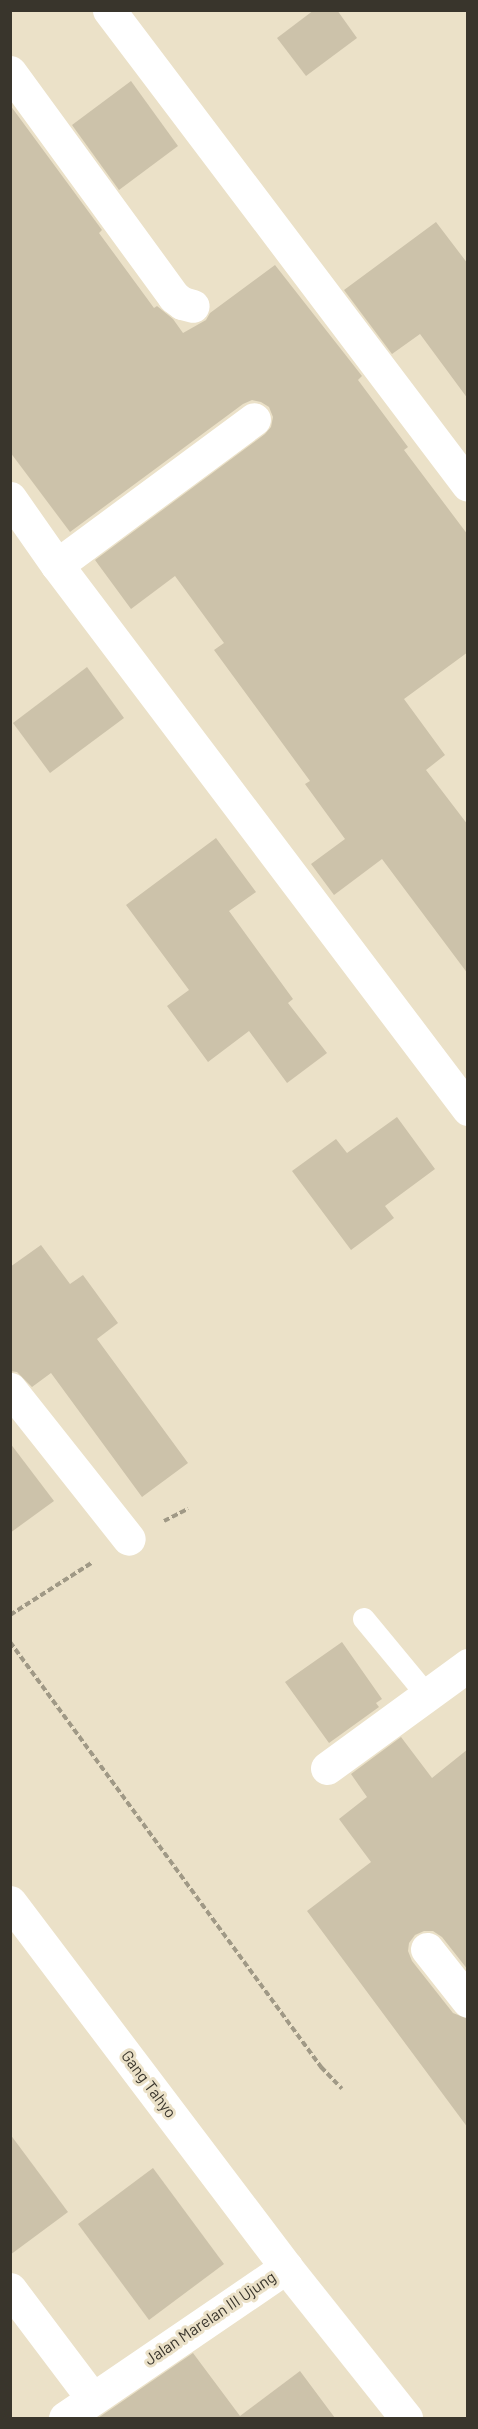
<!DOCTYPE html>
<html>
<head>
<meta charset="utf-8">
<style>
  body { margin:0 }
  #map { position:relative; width:478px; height:2429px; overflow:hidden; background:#ebe1c8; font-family:Barlow,sans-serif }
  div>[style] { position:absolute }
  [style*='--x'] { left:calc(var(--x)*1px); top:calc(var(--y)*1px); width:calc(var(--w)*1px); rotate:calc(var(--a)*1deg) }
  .building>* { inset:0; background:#ccc2aa }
  .path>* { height:4px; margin-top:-2px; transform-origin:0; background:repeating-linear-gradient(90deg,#a09986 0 6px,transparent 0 9px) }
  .service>* { height:22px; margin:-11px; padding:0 11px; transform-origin:11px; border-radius:11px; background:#fff }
  .minor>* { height:33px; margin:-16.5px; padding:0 16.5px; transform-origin:16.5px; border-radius:16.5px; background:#fff }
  span { translate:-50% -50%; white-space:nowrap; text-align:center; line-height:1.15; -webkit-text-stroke:6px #ebe1c8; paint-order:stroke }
  .street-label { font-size:16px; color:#39352c }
  .frame { position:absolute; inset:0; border:12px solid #39352c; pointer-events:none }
</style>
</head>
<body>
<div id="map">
  <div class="building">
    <i style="clip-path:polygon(314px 10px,337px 10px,357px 38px,306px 76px,277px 38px)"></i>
    <i style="clip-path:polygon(131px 81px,178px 146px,119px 190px,72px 125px)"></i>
    <i style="clip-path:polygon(10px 105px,102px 230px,99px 233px,154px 308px,157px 306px,173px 319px,183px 333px,206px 320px,210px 313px,275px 265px,362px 376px,358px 380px,408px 447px,404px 450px,468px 535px,468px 652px,404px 699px,445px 755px,426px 770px,468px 825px,468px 974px,382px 859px,334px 895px,311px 864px,345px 839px,305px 784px,310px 781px,214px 650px,224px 643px,175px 576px,131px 609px,95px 560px,265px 434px,271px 427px,273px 417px,269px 407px,261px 402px,252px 400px,243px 404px,70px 532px,10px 452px)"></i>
    <i style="clip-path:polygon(436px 222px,468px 264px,468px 399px,420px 334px,392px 354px,344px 290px)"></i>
    <i style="clip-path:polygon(87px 667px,124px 718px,50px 773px,13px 723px)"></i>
    <i style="clip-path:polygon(216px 838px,256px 892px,229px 911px,293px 999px,288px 1003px,327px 1053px,287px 1083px,249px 1031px,208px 1062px,167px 1006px,189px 990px,126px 905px)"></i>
    <i style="clip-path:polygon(397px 1117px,435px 1169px,385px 1206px,394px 1218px,351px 1250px,292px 1171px,336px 1139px,347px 1153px)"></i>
    <i style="clip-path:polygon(41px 1245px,70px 1284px,83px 1275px,118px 1323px,97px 1339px,188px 1463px,142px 1497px,51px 1373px,32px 1387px,17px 1372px,10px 1371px,10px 1267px)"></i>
    <i style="clip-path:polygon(10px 1443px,54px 1501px,10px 1533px)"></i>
    <i style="clip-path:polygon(342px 1642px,382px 1699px,376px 1703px,379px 1707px,329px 1743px,285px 1682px)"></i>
    <i style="clip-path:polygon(401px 1737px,432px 1778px,468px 1749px,468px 1970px,442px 1937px,433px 1931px,424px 1931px,415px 1935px,409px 1943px,408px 1951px,412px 1961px,453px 2013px,468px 2019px,468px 2128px,307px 1911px,371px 1862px,339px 1819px,367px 1797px,351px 1774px)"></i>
    <i style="clip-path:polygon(10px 2134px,68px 2212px,10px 2255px)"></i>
    <i style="clip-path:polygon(153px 2168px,224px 2264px,149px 2320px,78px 2224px)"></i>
    <i style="clip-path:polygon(193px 2353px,240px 2416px,300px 2371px,335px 2418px,98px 2418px)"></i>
  </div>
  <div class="path">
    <i style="--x:164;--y:1521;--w:27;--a:-27"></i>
    <i style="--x:10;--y:1615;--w:98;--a:-32.6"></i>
    <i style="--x:10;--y:1642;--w:527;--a:53.8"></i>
    <i style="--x:321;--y:2067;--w:30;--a:46"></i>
  </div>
  <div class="service">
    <i style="--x:364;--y:1619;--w:97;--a:50.4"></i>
  </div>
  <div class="minor">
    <i style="--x:109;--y:10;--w:595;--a:52.92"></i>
    <i style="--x:10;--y:72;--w:278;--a:53.9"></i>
    <i style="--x:174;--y:297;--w:10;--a:37"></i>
    <i style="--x:182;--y:303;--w:11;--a:15"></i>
    <i style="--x:10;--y:498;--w:82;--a:55"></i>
    <i style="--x:57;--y:565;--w:682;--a:52.93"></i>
    <i style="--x:57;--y:565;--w:245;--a:-36.5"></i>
    <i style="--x:10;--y:1389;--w:191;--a:51.6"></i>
    <i style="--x:327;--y:1768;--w:175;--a:-36.1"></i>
    <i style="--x:10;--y:1902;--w:458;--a:52.9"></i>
    <i style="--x:427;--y:1949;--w:66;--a:51.7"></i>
    <i style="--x:10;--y:2289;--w:136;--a:53"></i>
    <i style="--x:65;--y:2418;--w:268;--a:-34.3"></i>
    <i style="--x:286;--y:2267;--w:193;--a:51.5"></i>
  </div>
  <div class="street-label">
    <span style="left:149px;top:2084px;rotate:53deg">Gang Tahyo</span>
    <span style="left:210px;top:2318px;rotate:-34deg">Jalan Marelan III Ujung</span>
  </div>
  <div class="frame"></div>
</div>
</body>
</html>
